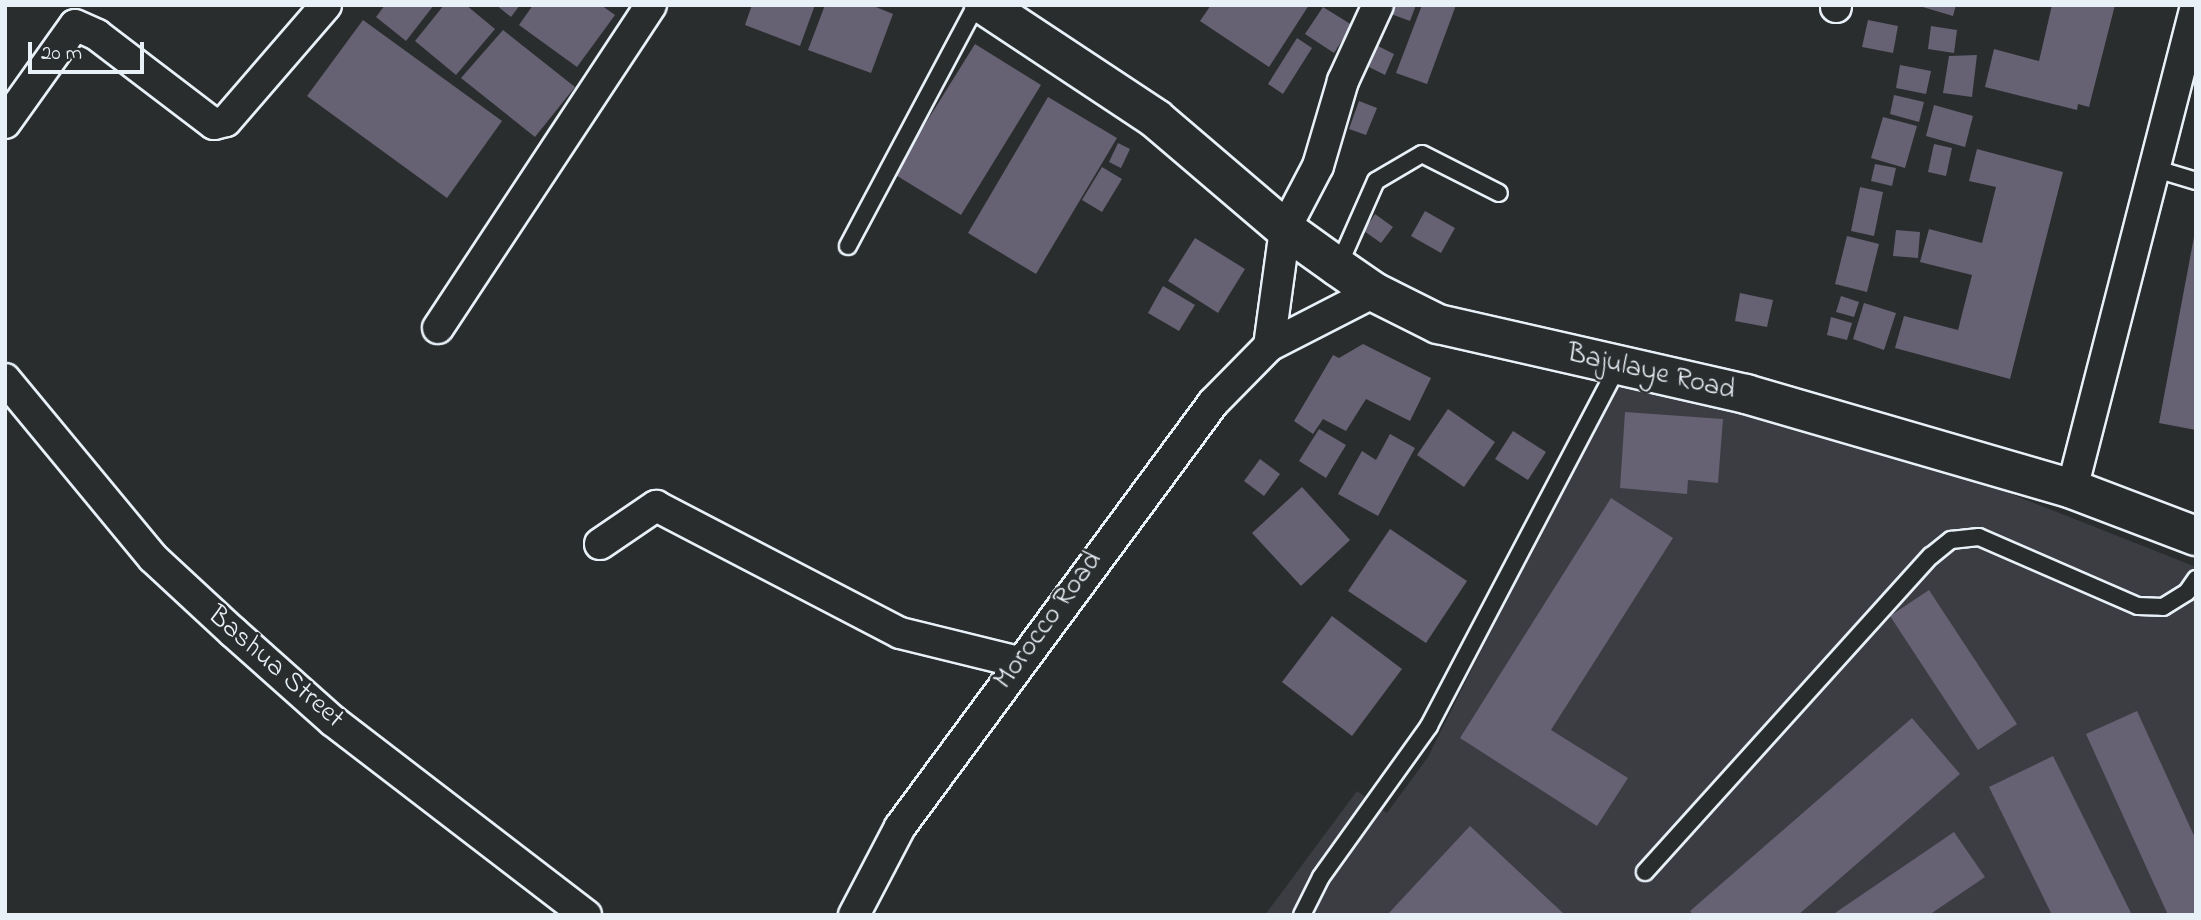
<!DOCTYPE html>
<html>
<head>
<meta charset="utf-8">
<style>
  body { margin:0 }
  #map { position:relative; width:2201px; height:920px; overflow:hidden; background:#2a2d2e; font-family:"Indie Flower",sans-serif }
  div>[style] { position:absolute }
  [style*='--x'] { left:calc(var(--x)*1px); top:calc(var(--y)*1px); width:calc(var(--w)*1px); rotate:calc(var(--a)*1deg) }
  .built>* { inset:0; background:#3c3d43 }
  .building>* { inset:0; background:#666173 }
  .roads { filter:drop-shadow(2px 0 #e8f1f8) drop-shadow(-2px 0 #e8f1f8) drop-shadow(0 2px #e8f1f8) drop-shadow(0 -2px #e8f1f8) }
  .service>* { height:16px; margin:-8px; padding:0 8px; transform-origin:8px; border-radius:8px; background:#2a2d2e }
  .minor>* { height:30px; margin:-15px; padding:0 15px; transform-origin:15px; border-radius:15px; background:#2a2d2e }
  .tertiary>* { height:38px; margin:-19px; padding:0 19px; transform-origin:19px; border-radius:19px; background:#2a2d2e }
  span { translate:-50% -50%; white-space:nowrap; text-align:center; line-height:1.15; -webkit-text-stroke:5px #2a2d2e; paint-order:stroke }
  .street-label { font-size:28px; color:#e8f1f8 }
  .frame { position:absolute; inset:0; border:7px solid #e8f1f8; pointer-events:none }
  .scale { position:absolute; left:28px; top:42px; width:116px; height:32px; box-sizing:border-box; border:4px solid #e8f1f8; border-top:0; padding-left:9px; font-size:21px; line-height:24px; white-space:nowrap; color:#e8f1f8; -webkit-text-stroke:5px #2a2d2e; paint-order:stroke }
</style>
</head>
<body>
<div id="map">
  <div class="built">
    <i style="clip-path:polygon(1622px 368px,1958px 473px,2196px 567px,2196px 915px,1265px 915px,1357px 791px,1387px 813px,1428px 757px)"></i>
  </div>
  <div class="building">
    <i style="clip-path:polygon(385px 5px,434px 5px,406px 41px,376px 17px)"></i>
    <i style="clip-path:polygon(444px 5px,466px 5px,495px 29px,456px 75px,415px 41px)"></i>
    <i style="clip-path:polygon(496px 5px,520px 5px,511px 17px)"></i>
    <i style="clip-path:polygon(533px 5px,601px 5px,615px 15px,577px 67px,519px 25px)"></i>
    <i style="clip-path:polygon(752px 5px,815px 5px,800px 46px,745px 25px)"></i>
    <i style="clip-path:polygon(825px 5px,871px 5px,893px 14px,871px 73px,808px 50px)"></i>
    <i style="clip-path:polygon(1211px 5px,1309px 5px,1269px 67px,1200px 21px)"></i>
    <i style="clip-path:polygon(1394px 5px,1416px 5px,1410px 21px,1391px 14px)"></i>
    <i style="clip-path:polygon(1422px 5px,1456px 5px,1427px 84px,1396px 73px)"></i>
    <i style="clip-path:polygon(1916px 5px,1956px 5px,1953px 16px)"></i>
    <i style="clip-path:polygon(2052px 5px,2115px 5px,2089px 107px,2078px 104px,2077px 110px,1985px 87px,1994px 49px,2039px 61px)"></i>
    <i style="clip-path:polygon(1323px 7px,1352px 25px,1334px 53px,1305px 34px)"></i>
    <i style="clip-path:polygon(363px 20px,502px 121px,447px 198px,307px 96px)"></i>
    <i style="clip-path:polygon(1868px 20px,1898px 26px,1893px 53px,1862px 47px)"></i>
    <i style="clip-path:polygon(1931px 26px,1957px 30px,1954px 53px,1928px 49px)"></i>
    <i style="clip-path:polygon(503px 30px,575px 87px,535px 137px,461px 78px)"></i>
    <i style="clip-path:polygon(1297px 38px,1312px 48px,1283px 94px,1268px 84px)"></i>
    <i style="clip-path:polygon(975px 44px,1041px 85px,961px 215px,894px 174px)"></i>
    <i style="clip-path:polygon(1378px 46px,1394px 54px,1385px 75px,1369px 67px)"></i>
    <i style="clip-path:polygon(1977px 55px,1972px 97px,1943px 93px,1949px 56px)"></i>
    <i style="clip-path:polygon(1900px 65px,1931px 71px,1926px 94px,1896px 88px)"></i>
    <i style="clip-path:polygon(1894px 95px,1924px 102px,1919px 122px,1890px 114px)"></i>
    <i style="clip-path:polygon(1048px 97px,1117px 138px,1036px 274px,968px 233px)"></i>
    <i style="clip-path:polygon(1359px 101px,1377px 108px,1366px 135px,1349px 129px)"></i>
    <i style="clip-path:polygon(1934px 105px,1973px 116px,1965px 147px,1926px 136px)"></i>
    <i style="clip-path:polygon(1883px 117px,1917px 126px,1905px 168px,1871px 158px)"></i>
    <i style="clip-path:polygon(1118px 143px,1130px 149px,1121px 168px,1109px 162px)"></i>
    <i style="clip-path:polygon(1934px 144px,1952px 148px,1946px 176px,1928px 172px)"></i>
    <i style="clip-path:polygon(1977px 149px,2063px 172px,2010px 379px,1895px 348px,1904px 316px,1958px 330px,1972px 275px,1920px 262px,1929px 229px,1982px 243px,1996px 187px,1969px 181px)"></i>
    <i style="clip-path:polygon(1875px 164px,1896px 168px,1892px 186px,1871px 181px)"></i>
    <i style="clip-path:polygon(1102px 167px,1122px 179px,1102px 212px,1082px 200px)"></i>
    <i style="clip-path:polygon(1860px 187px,1883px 192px,1874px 236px,1851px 231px)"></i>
    <i style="clip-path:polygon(1425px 211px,1455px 228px,1441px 253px,1411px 236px)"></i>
    <i style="clip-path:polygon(1375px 214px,1393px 227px,1381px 243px,1364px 231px)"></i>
    <i style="clip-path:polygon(1896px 230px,1920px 232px,1918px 258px,1893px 256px)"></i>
    <i style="clip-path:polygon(1847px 236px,1879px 244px,1867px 292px,1835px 284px)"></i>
    <i style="clip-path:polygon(2194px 237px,2196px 237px,2196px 430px,2159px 423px)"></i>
    <i style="clip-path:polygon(1195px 238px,1245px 269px,1218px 313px,1168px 281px)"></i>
    <i style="clip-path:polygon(1163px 286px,1195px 305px,1179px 331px,1148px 313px)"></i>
    <i style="clip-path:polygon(1740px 293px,1773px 300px,1767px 327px,1735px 321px)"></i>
    <i style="clip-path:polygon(1841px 296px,1859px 302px,1854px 317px,1836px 312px)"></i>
    <i style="clip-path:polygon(1864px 303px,1896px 313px,1884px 350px,1853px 339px)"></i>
    <i style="clip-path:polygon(1831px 317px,1852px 323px,1847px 340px,1827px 335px)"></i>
    <i style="clip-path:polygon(1363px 344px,1431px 378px,1410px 421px,1366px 399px,1346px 431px,1323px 419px,1313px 434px,1294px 421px,1333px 355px,1339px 358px)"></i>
    <i style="clip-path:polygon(1448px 409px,1495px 442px,1464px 487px,1417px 455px)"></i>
    <i style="clip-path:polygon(1625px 412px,1723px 419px,1718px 483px,1688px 480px,1687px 494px,1620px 488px)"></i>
    <i style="clip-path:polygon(1319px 429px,1346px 445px,1326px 478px,1299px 461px)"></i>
    <i style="clip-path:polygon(1513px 431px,1546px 452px,1528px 480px,1495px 459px)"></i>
    <i style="clip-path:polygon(1390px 434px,1415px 448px,1378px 516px,1338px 494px,1362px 451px,1376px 460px)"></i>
    <i style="clip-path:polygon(1260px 459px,1280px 474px,1264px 496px,1244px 481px)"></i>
    <i style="clip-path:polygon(1302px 487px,1350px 540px,1301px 586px,1252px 533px)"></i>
    <i style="clip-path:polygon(1611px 498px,1673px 538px,1551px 730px,1628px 778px,1597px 826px,1460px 738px)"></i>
    <i style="clip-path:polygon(1390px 529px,1467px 581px,1426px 643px,1348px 591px)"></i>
    <i style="clip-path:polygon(1929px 590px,2017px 724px,1978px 750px,1890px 616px)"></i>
    <i style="clip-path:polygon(1332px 616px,1402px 669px,1352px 736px,1282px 682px)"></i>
    <i style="clip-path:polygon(2137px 711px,2196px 840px,2196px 915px,2168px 915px,2086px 734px)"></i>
    <i style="clip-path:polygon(1912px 718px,1960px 774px,1798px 915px,1693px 915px,1690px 911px)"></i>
    <i style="clip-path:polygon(2053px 756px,2132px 915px,2052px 915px,1989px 787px)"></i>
    <i style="clip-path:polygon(1470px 826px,1565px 915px,1387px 915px)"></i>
    <i style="clip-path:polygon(1954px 832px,1985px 877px,1929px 915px,1832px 915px)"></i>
  </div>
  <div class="roads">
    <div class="service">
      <i style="--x:2153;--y:168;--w:45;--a:16.8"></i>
      <i style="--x:848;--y:246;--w:273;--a:-62"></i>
      <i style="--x:1338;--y:267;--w:94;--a:-66.2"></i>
      <i style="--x:1376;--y:181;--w:53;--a:-30.4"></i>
      <i style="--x:1422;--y:154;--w:86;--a:26.9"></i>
      <i style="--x:1645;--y:872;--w:426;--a:-47.9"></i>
      <i style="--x:1931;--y:556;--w:26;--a:-39"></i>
      <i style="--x:1951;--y:540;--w:28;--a:-6"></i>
      <i style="--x:1979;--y:537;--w:173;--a:23.5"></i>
      <i style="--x:2138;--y:606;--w:25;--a:2"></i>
      <i style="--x:2163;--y:607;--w:28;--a:-32"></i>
      <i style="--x:2187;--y:592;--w:16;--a:-55"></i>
      <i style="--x:1302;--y:915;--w:42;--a:-63.4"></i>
      <i style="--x:1321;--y:877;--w:186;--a:-54.4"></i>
      <i style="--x:1429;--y:726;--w:407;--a:-62.3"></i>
    </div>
    <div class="minor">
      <i style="--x:1836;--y:7;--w:2;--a:-90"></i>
      <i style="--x:5;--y:123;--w:120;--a:-54.5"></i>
      <i style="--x:75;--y:25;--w:24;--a:24"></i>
      <i style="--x:97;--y:35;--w:147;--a:37.3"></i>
      <i style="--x:214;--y:124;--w:12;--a:-14"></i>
      <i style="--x:226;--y:121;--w:153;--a:-49.2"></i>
      <i style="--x:438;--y:328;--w:387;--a:-56.6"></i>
      <i style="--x:1269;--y:346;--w:118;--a:-82.2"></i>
      <i style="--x:1285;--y:229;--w:71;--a:-62.4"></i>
      <i style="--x:1318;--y:166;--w:89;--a:-73.6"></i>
      <i style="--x:1343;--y:81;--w:84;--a:-65.3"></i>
      <i style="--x:5;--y:379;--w:232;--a:50.4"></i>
      <i style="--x:153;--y:558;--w:109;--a:42.8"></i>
      <i style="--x:233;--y:632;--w:134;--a:41.7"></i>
      <i style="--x:333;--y:721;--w:319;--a:37.5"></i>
      <i style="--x:2072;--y:489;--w:500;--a:-75.6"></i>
      <i style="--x:600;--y:544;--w:68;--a:-34.2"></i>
      <i style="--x:656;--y:506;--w:275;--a:27.5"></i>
      <i style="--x:900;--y:633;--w:122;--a:13.8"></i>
      <i style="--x:854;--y:915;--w:99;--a:-62.4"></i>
      <i style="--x:900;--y:827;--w:527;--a:-53.56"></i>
      <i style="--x:1213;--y:403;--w:80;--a:-45.5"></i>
      <i style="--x:1269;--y:346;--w:118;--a:-27.2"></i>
    </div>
    <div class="tertiary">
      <i style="--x:984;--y:5;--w:206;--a:33.5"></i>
      <i style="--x:1156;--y:119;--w:170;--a:40.5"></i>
      <i style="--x:1285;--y:229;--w:65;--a:35.6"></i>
      <i style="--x:1338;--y:267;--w:44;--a:34.8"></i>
      <i style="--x:1374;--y:292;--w:72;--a:26.6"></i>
      <i style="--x:1438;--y:324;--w:316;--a:12.8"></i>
      <i style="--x:1746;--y:394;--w:340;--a:16.2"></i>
      <i style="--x:2072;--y:489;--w:133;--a:20.8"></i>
    </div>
  </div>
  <div class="street-label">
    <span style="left:1651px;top:373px;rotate:13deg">Bajulaye Road</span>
    <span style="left:1049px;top:621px;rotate:-54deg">Morocco Road</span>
    <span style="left:275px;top:668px;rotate:41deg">Bashua Street</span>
  </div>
  <div class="frame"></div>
  <div class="scale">20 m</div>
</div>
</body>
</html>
